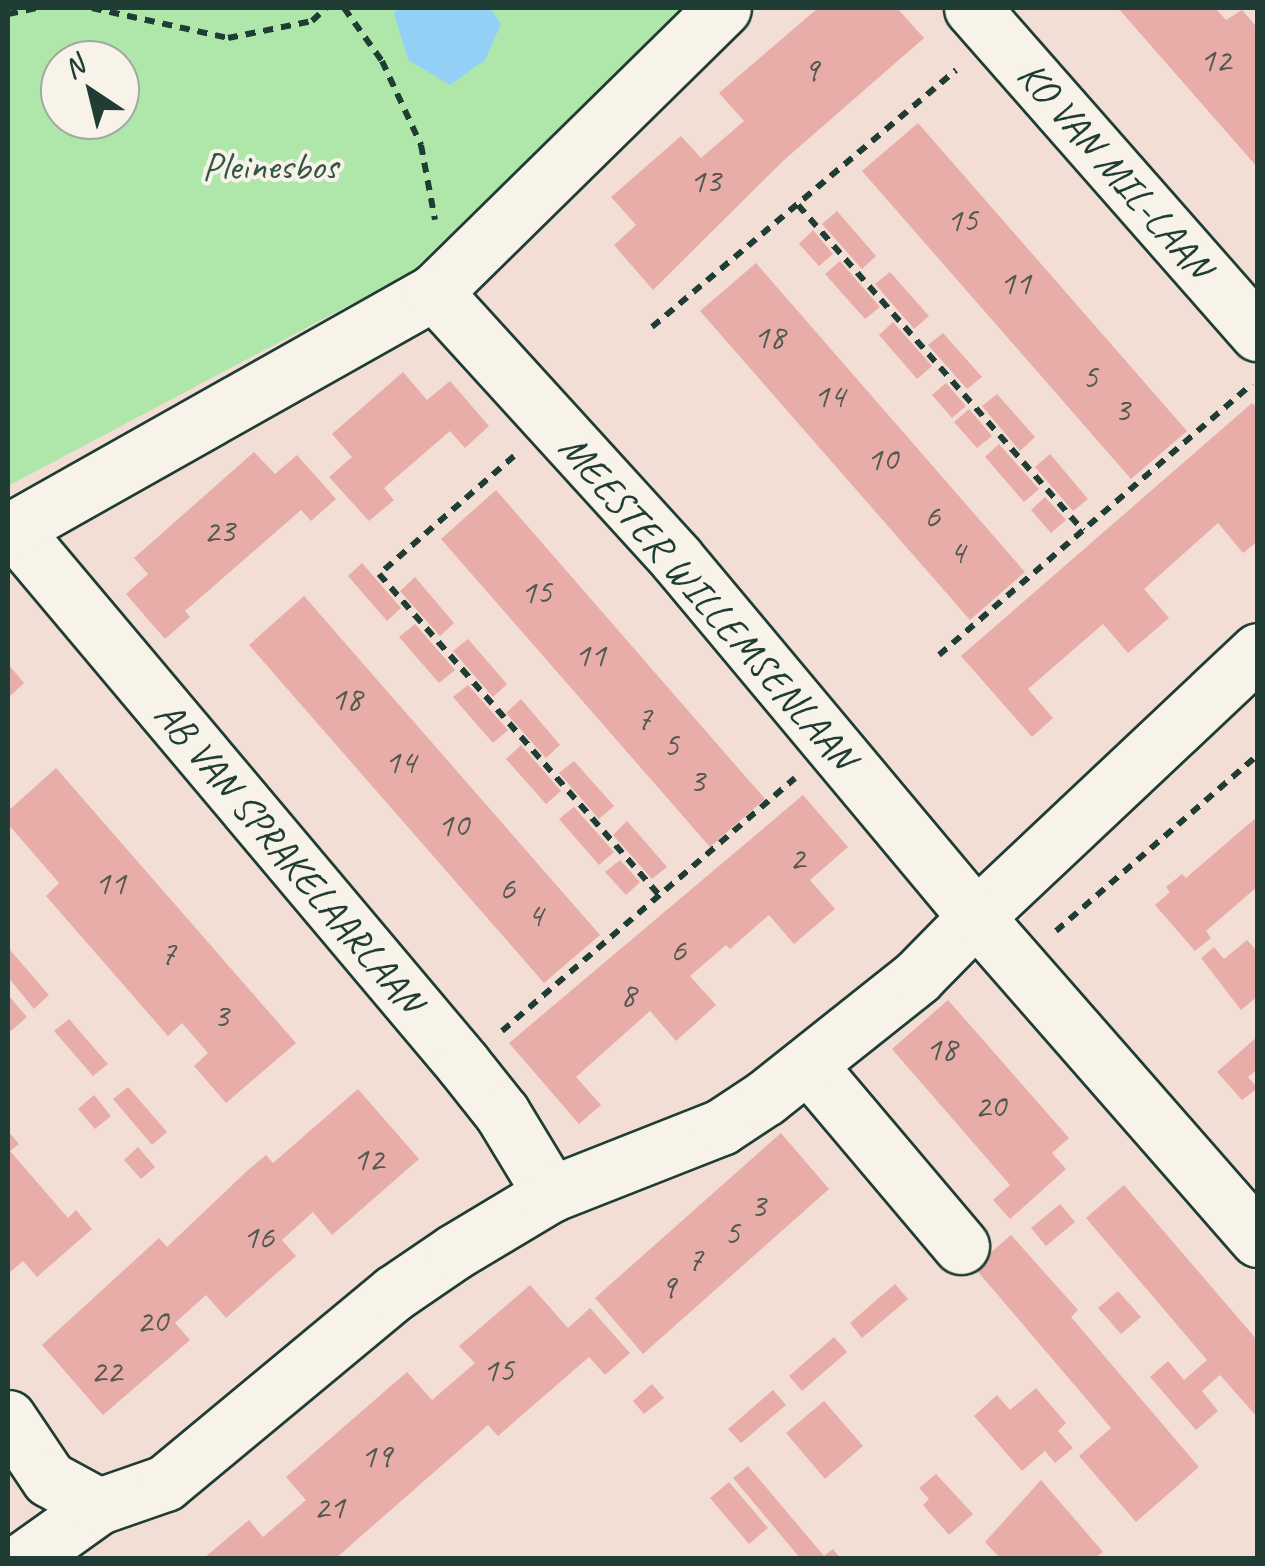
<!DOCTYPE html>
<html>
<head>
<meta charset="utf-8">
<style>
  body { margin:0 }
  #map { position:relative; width:1265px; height:1566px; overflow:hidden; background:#f2ded5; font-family:Caveat,sans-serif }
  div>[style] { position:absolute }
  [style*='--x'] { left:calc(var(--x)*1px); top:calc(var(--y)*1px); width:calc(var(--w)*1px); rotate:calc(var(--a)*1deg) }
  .green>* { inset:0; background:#afe7aa }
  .water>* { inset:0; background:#94d0f5 }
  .building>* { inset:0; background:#e8ada8 }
  .path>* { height:6px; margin-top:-3px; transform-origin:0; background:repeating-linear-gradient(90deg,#1f3d34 0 10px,transparent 0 18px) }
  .roads { filter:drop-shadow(2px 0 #1f3d34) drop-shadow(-2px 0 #1f3d34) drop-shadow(0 2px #1f3d34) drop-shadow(0 -2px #1f3d34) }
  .minor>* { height:55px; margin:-27.5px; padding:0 27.5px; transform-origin:27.5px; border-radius:27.5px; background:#f7f3e8 }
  span { translate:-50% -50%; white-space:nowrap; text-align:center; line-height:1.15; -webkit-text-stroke:8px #f7f3e8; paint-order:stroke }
  .number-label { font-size:35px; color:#515951 }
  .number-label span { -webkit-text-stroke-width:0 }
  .park-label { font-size:40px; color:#355646 }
  .street-label { font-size:40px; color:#1f3d34 }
  .frame { position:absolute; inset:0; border:10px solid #1f3d34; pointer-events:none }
  .north { position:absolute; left:40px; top:40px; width:100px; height:100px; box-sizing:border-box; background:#f7f3e8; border:2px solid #a1aaa0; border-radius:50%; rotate:325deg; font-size:28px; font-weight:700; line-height:40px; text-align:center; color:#1f3d34 }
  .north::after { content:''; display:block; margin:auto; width:35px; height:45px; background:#1f3d34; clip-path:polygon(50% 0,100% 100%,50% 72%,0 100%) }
</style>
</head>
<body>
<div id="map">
  <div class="green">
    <i style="clip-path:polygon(evenodd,8px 8px,684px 8px,410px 273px,8px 486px,8px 8px,60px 60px,120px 60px,120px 120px,60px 120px,60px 60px)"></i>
  </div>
  <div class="water">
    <i style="clip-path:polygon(399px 8px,490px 8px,501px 24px,485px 60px,450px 85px,408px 60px,394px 13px)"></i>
  </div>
  <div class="building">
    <i style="clip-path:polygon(818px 8px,897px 8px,924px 38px,783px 161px,653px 290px,614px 245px,636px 225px,611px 197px,681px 136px,701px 158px,744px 121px,719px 93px)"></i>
    <i style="clip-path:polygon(1118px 8px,1215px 8px,1226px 20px,1242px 10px,1258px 28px,1258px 168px)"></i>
    <i style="clip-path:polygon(918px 123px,1187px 431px,1131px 479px,862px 171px)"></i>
    <i style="clip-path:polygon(837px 211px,876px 256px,862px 269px,822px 224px)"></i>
    <i style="clip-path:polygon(813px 230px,833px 254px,819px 266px,799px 244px)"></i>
    <i style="clip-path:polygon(840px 261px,880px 307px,865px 319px,825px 274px)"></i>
    <i style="clip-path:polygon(756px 263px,1025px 572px,970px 620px,700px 311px)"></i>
    <i style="clip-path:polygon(890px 272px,929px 316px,914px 329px,875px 284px)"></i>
    <i style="clip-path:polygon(893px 322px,932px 366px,917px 379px,879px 335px)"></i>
    <i style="clip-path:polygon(943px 333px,982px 377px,967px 389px,928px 345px)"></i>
    <i style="clip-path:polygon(403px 372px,427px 400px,450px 381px,489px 426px,465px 448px,450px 431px,384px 488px,394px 500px,369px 521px,329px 477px,352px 457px,332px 434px)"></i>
    <i style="clip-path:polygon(946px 383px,966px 406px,952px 418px,932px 395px)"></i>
    <i style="clip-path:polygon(997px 394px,1035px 437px,1020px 451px,982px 406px)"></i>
    <i style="clip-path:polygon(1252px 403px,1258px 409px,1258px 541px,1243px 553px,1218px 523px,1144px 589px,1169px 618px,1128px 653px,1103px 624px,1028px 689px,1053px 718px,1032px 737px,961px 656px)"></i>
    <i style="clip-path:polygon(969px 409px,992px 436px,977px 448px,954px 422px)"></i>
    <i style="clip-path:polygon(999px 444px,1039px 489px,1024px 502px,985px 457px)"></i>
    <i style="clip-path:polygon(254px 452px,275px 474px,297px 455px,336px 499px,311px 521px,301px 510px,185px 611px,190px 617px,165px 639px,126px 594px,148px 574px,134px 558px)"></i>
    <i style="clip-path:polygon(1050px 454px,1088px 499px,1073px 511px,1035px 467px)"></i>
    <i style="clip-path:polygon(496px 490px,765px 799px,710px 847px,441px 539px)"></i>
    <i style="clip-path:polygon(1045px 497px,1066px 520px,1051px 533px,1031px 510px)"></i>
    <i style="clip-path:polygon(362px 563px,401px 608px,387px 621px,348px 576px)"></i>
    <i style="clip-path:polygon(415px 577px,454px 623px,440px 636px,400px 591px)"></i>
    <i style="clip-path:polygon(304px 596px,600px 935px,544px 983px,249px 645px)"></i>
    <i style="clip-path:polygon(415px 624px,455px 670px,439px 683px,399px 637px)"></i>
    <i style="clip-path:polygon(468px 639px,507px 684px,493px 697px,453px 651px)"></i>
    <i style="clip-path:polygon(8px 664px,24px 683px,8px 698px)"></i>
    <i style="clip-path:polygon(468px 685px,508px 730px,493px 743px,453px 697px)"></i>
    <i style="clip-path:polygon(521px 699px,560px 745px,546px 758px,506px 713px)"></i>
    <i style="clip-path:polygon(521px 745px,561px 791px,546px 804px,506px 759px)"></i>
    <i style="clip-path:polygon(574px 761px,614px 806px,599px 819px,559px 773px)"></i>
    <i style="clip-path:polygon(56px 768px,296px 1043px,226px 1103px,194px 1066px,208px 1053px,182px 1023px,168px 1036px,46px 896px,59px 883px,8px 824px,8px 811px)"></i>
    <i style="clip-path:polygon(803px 795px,848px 847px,810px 880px,835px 909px,794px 944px,769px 915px,730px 949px,726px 945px,690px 976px,716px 1005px,676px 1041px,650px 1011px,576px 1077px,601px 1105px,579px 1124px,509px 1043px)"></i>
    <i style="clip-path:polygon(574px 807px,614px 852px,599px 865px,559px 819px)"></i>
    <i style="clip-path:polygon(1258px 816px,1258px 886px,1206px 931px,1211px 938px,1195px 951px,1155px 905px,1170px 892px,1166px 887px,1182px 874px,1186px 878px)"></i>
    <i style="clip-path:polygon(627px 821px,667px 867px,652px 879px,613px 835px)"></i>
    <i style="clip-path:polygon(620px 860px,640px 882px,626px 895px,605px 872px)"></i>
    <i style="clip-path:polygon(1247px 940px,1258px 952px,1258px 996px,1241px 1010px,1201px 958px,1214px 947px,1224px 959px)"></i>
    <i style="clip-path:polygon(10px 950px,49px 995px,34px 1009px,8px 977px)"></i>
    <i style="clip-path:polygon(8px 995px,27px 1017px,11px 1031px,8px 1028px)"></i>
    <i style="clip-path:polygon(948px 1000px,1069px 1138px,1052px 1153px,1066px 1169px,1010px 1219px,993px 1200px,1010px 1185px,892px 1049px)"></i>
    <i style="clip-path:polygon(69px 1019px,108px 1064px,93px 1076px,54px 1031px)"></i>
    <i style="clip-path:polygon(1258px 1036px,1258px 1069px,1248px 1077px,1258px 1088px,1242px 1100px,1217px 1072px)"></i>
    <i style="clip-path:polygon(128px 1087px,167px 1132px,152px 1145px,113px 1099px)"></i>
    <i style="clip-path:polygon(358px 1089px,419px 1159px,332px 1235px,313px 1212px,282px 1240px,296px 1256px,226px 1318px,206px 1295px,175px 1323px,190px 1340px,103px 1415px,42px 1345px,159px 1238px,167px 1247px,248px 1170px,266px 1155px,273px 1163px)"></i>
    <i style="clip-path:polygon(94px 1095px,111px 1116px,95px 1129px,78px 1109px)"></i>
    <i style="clip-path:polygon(8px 1131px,19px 1144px,10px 1151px,68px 1218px,76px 1210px,92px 1229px,37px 1277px,23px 1261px,8px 1274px)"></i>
    <i style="clip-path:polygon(781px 1133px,829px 1189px,643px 1354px,595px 1298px)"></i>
    <i style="clip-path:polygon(138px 1147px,155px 1167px,141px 1179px,124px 1160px)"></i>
    <i style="clip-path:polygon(1124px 1185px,1258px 1341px,1258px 1418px,1220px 1375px,1202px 1391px,1218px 1411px,1196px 1430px,1150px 1377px,1168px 1361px,1184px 1380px,1207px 1360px,1086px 1218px)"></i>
    <i style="clip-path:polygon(1060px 1204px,1075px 1222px,1046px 1246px,1031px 1228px)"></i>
    <i style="clip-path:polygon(1011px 1235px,1078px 1310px,1071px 1317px,1199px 1467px,1136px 1522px,1079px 1456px,1111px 1428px,974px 1267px)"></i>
    <i style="clip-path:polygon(895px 1284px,908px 1299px,862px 1338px,850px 1323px)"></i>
    <i style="clip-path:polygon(530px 1285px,568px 1328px,590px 1308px,630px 1353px,605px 1375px,589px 1357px,498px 1436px,488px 1425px,336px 1558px,204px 1558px,249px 1520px,263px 1537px,306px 1500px,286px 1477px,407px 1372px,432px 1400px,475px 1363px,459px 1346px)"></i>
    <i style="clip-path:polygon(1118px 1291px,1141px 1317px,1121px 1334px,1098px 1308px)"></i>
    <i style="clip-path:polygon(834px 1337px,847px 1352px,802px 1391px,789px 1376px)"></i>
    <i style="clip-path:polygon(652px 1384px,664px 1398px,644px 1414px,633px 1401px)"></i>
    <i style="clip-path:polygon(1036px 1388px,1066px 1423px,1058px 1431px,1073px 1448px,1055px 1463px,1045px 1451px,1022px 1471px,974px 1416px,997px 1395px,1010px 1410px)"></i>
    <i style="clip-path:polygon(773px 1390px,786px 1405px,741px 1443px,728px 1429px)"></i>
    <i style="clip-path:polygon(824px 1401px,863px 1446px,825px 1479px,786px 1433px)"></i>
    <i style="clip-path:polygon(748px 1466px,824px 1556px,833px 1549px,840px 1558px,800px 1558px,733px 1478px)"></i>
    <i style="clip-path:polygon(936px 1474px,973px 1514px,949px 1535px,923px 1505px,929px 1499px,919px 1488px)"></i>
    <i style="clip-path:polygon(1041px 1480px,1103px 1552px,1095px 1558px,1000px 1558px,985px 1542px)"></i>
    <i style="clip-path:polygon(729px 1482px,768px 1528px,749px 1544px,710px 1498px)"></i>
  </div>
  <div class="path">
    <i style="--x:92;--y:8;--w:139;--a:12.4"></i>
    <i style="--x:228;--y:38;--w:86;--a:-11.4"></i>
    <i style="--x:312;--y:21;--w:19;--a:-43"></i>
    <i style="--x:344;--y:8;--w:65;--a:54.4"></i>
    <i style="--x:382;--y:61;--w:93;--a:65.1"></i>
    <i style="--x:421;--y:145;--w:76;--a:79.4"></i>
    <i style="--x:8;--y:14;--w:29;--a:-12"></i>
    <i style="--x:798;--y:205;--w:433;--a:48.8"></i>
    <i style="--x:652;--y:327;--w:398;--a:-40.2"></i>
    <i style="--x:514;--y:456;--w:179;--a:138.8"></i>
    <i style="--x:379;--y:574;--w:426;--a:48.9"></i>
    <i style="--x:939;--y:655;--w:414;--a:-40.9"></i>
    <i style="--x:1056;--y:931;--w:268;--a:-41.1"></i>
    <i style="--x:502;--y:1031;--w:387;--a:-40.8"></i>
  </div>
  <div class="roads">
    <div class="minor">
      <i style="--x:972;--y:8;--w:433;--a:48.7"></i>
      <i style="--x:13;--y:529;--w:699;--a:49.93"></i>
      <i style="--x:463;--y:1064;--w:63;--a:51.5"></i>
      <i style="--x:502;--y:1113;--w:95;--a:58.8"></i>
      <i style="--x:8;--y:532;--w:489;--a:-29.4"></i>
      <i style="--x:434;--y:292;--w:405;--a:-44.5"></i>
      <i style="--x:1258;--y:651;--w:388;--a:136.7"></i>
      <i style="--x:976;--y:917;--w:428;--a:48.8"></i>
      <i style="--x:808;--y:1065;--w:237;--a:49.8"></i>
      <i style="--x:8;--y:1418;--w:73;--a:56.1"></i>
      <i style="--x:49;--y:1479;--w:57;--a:28.4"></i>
      <i style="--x:26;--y:1558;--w:90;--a:-35.5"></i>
      <i style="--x:99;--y:1506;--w:70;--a:-19.2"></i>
      <i style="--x:165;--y:1483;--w:298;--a:-39.7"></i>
      <i style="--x:394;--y:1293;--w:73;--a:-34.3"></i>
      <i style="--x:454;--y:1252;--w:113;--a:-30.9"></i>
      <i style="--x:551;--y:1194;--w:183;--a:-21.5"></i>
      <i style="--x:721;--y:1127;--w:53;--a:-33.4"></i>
      <i style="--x:765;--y:1098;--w:194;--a:-38.5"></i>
      <i style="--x:917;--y:977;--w:84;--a:-45.5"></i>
      <i style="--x:976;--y:917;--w:468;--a:-129.9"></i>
      <i style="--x:676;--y:558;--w:360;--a:-132.3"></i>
    </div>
  </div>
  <div class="number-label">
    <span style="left:1215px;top:60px">12</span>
    <span style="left:811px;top:70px">9</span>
    <span style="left:705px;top:181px">13</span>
    <span style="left:962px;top:220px">15</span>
    <span style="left:1015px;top:283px">11</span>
    <span style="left:769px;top:337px">18</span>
    <span style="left:1090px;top:377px">5</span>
    <span style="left:829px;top:396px">14</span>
    <span style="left:1122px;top:410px">3</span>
    <span style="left:882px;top:459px">10</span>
    <span style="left:932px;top:516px">6</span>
    <span style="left:219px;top:531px">23</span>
    <span style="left:957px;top:552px">4</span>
    <span style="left:536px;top:592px">15</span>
    <span style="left:590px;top:655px">11</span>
    <span style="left:346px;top:699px">18</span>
    <span style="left:644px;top:718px">7</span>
    <span style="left:671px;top:745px">5</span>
    <span style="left:400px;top:762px">14</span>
    <span style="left:697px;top:781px">3</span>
    <span style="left:453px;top:825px">10</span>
    <span style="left:797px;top:858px">2</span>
    <span style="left:110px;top:883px">11</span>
    <span style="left:507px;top:888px">6</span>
    <span style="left:535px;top:915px">4</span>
    <span style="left:678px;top:950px">6</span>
    <span style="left:168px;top:953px">7</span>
    <span style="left:628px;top:995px">8</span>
    <span style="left:221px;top:1016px">3</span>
    <span style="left:941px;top:1049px">18</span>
    <span style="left:990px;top:1106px">20</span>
    <span style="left:368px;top:1159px">12</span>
    <span style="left:758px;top:1206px">3</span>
    <span style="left:732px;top:1233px">5</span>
    <span style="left:258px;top:1237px">16</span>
    <span style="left:695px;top:1259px">7</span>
    <span style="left:668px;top:1287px">9</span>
    <span style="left:152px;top:1321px">20</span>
    <span style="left:498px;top:1370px">15</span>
    <span style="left:106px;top:1371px">22</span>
    <span style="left:376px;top:1456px">19</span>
    <span style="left:329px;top:1507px">21</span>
  </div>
  <div class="park-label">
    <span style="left:270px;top:166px">Pleinesbos</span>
  </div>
  <div class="street-label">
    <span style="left:1115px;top:170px;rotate:49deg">KO VAN MIL-LAAN</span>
    <span style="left:708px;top:602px;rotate:49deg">MEESTER WILLEMSENLAAN</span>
    <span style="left:289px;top:857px;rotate:50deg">AB VAN SPRAKELAARLAAN</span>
  </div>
  <div class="frame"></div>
  <div class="north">N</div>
</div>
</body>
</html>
